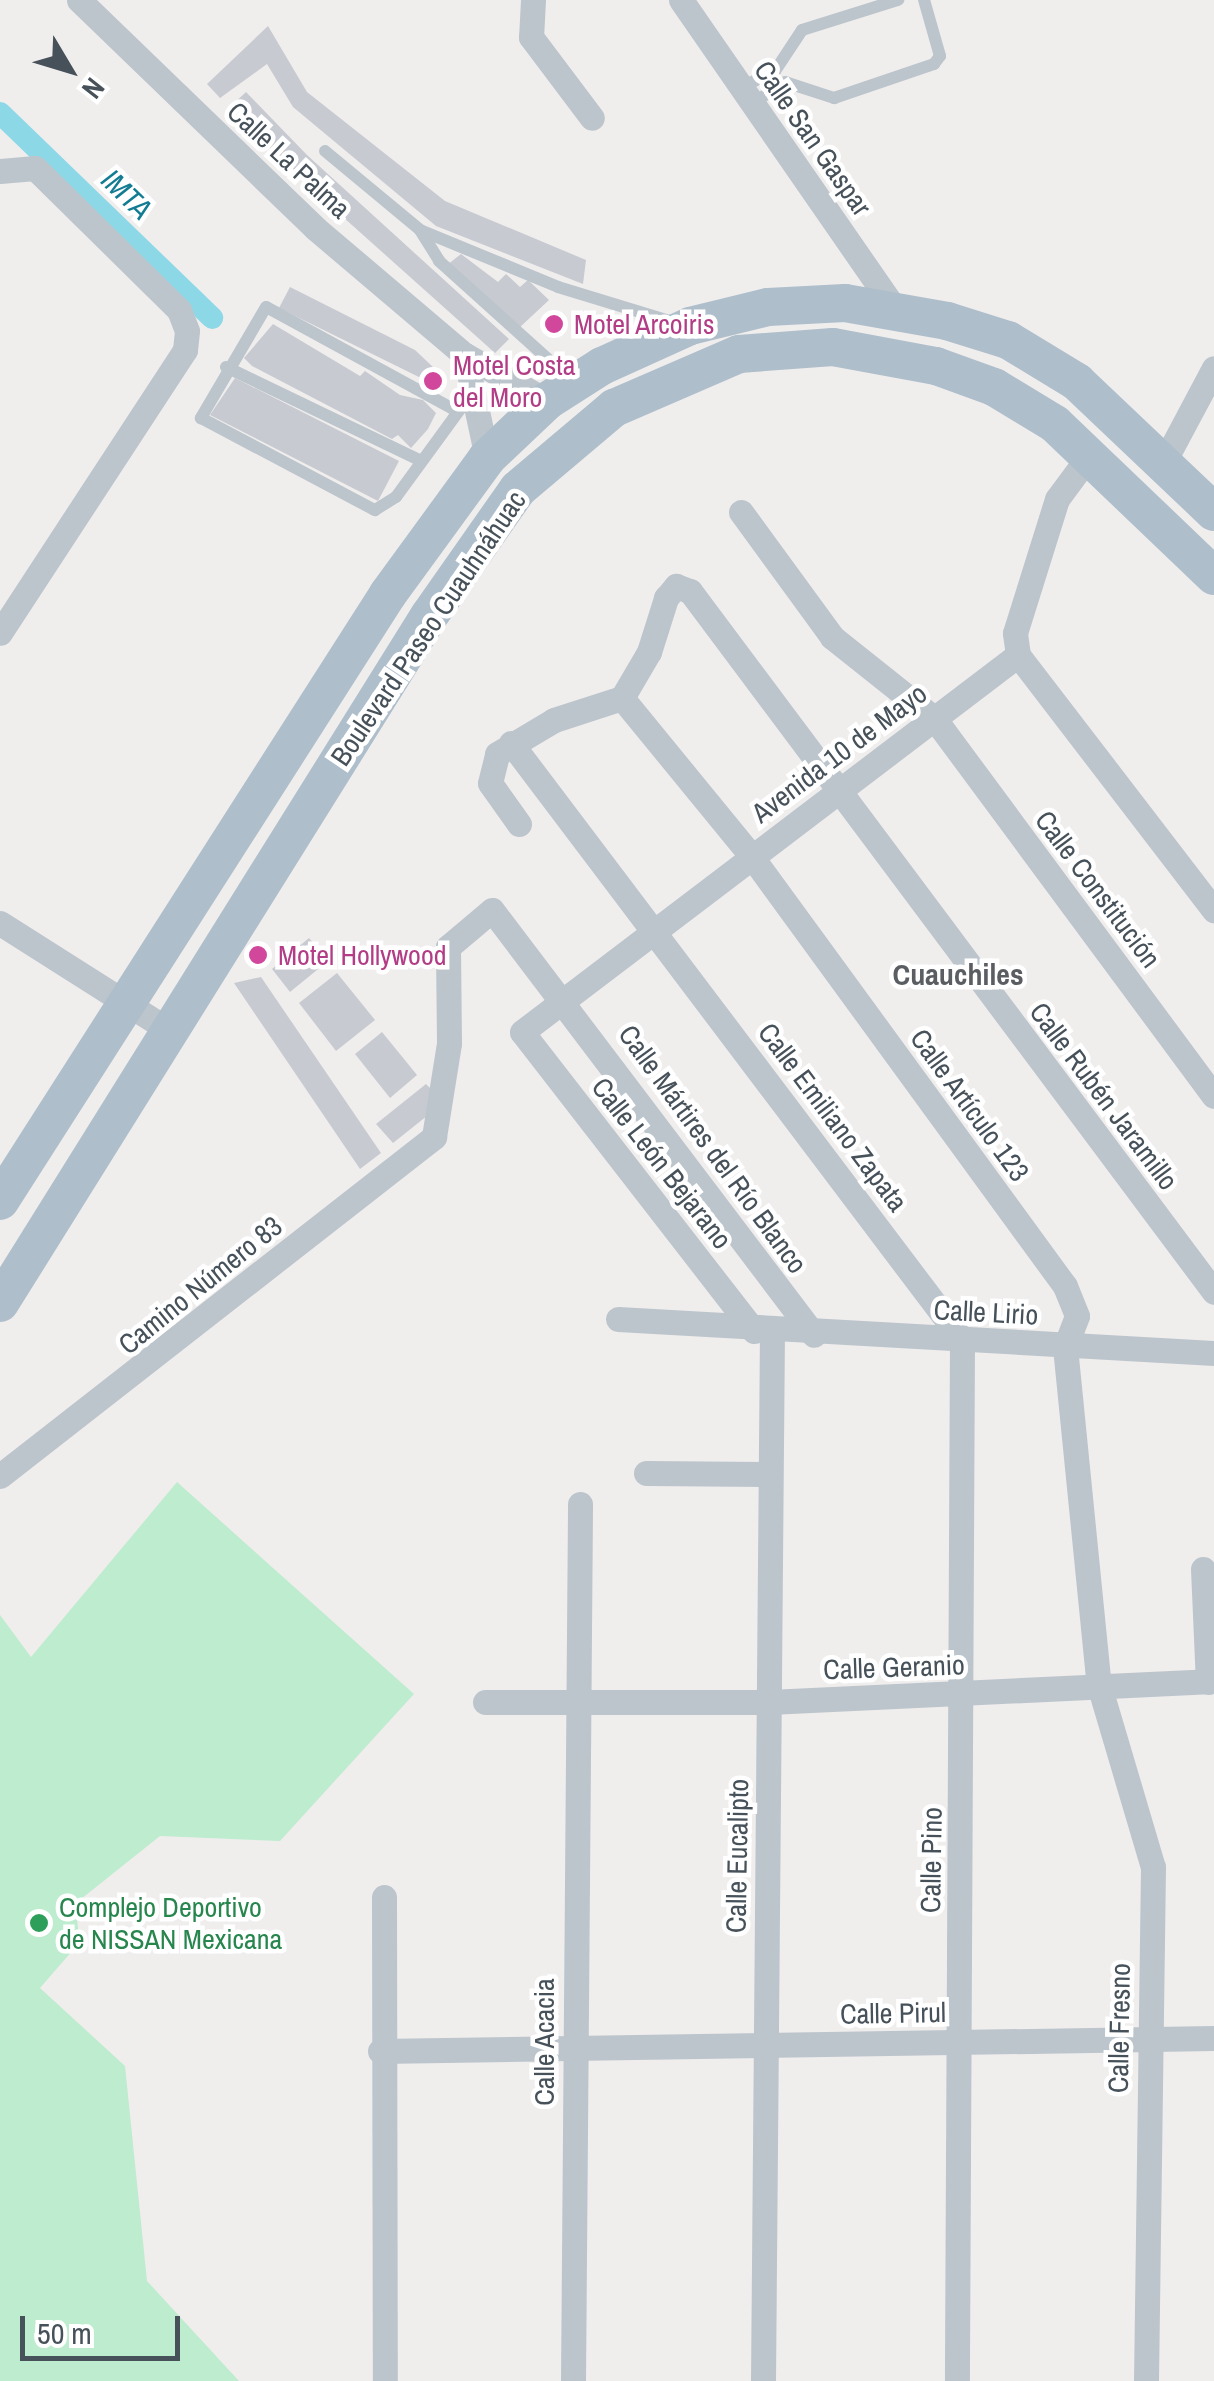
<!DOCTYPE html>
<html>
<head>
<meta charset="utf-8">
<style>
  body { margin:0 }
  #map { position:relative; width:1214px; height:2381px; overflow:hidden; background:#f0eded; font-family:"Archivo Narrow",sans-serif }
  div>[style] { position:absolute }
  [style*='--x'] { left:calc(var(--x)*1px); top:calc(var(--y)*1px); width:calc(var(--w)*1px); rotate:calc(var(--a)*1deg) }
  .green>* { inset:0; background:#bdecce }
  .canal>* { height:22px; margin:-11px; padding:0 11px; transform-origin:11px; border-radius:11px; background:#8cd8e7 }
  .building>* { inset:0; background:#c7cad0 }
  .service>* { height:12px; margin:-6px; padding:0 6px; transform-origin:6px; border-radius:6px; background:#bcc5cc }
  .minor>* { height:25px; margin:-12.5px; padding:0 12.5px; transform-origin:12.5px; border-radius:12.5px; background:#bcc5cc }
  .primary>* { height:38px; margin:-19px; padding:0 19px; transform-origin:19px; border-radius:19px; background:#aebecb }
  .dots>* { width:28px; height:28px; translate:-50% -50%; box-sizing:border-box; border:5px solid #fff; border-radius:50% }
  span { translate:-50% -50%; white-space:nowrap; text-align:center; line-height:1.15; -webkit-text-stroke:9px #fff; paint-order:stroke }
  .street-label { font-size:28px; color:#46515a }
  .hotel-label { font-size:28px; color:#b23c85 }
  .left { translate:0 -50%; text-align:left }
  .leisure-label { font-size:28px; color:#27864d }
  .water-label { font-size:30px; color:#127c93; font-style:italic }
  .neighbourhood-label { font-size:30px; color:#5a5e62; font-weight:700 }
  .north { position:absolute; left:20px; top:20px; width:100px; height:100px; -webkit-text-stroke:8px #fff; paint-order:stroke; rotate:128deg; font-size:28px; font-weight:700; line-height:40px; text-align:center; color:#46515a }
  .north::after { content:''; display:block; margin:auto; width:35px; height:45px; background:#46515a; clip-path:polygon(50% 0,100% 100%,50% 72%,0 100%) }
  .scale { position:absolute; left:20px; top:2316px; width:160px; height:45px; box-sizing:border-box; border:5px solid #46515a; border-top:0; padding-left:12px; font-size:30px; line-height:35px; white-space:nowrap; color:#46515a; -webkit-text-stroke:8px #fff; paint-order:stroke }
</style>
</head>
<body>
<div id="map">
  <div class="green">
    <i style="clip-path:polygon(177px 1482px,414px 1694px,280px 1841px,160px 1836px,76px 1903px,79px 1943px,40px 1988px,125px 2066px,147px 2281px,239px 2381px,0 2381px,0 1615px,31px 1657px)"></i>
  </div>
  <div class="canal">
    <i style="--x:0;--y:113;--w:295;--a:44"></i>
  </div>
  <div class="building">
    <i style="clip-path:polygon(268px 26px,307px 92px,445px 201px,586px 260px,583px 284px,436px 226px,293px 107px,267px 64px,220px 98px,207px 84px)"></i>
    <i style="clip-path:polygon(246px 92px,307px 155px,509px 339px,495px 353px,324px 200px,229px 108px)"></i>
    <i style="clip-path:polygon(461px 254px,498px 282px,506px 274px,520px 287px,528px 280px,549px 300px,519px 328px,447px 265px)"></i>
    <i style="clip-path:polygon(290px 287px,415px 350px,434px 368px,427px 381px,279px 308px)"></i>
    <i style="clip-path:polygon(273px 324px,360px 376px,365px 371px,400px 395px,423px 400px,436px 413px,428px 429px,411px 448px,398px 435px,392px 439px,252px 366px,244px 358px)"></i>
    <i style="clip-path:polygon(235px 378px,399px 461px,378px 501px,210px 415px)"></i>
    <i style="clip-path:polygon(309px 938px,328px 961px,290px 992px,272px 969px)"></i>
    <i style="clip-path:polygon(337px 973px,375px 1020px,336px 1051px,299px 1003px)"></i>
    <i style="clip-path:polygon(261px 977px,381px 1153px,360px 1169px,234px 983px)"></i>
    <i style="clip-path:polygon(382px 1032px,417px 1075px,390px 1098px,355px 1054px)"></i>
    <i style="clip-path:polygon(426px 1084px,434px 1092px,432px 1112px,393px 1143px,376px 1124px)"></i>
  </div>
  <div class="service">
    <i style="--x:742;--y:87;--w:37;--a:-26"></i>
    <i style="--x:775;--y:71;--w:49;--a:-56.6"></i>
    <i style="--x:802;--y:30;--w:101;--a:-17.4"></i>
    <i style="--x:753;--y:103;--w:38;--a:-33"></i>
    <i style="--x:785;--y:82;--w:52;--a:18.1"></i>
    <i style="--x:834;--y:98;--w:106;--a:-18.8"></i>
    <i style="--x:934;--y:64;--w:10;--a:-53"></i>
    <i style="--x:940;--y:56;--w:58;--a:-105.9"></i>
    <i style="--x:325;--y:151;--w:124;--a:39.7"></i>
    <i style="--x:420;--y:230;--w:149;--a:22.4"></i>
    <i style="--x:558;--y:287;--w:120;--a:16.9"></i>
    <i style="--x:420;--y:230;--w:36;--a:58"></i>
    <i style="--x:439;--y:261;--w:176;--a:42"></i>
    <i style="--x:226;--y:367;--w:216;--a:25.7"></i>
    <i style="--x:455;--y:410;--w:215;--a:-151.4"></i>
    <i style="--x:266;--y:307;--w:129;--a:120.4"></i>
    <i style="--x:201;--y:418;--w:197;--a:27.9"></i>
    <i style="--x:375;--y:510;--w:25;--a:-32"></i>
    <i style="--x:396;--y:497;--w:132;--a:-53.9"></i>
  </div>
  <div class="minor">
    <i style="--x:79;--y:0;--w:328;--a:44"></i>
    <i style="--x:315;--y:228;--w:197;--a:40.3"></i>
    <i style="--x:465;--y:355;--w:94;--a:29.3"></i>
    <i style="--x:533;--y:0;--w:37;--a:93"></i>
    <i style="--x:531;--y:37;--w:101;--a:53"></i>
    <i style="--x:681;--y:0;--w:376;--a:55.3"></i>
    <i style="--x:0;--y:171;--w:35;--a:-5"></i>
    <i style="--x:35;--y:168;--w:202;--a:44.6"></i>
    <i style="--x:179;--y:310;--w:22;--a:69"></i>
    <i style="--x:187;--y:331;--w:19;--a:96"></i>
    <i style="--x:185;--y:350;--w:338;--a:123.2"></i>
    <i style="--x:465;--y:355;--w:105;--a:77.9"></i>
    <i style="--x:1165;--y:460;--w:104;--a:-62"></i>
    <i style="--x:741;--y:512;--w:155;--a:53.9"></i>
    <i style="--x:832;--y:637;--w:130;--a:38.5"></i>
    <i style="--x:934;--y:718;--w:470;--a:53.5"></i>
    <i style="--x:1018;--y:655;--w:322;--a:52.5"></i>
    <i style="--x:1018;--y:655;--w:22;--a:-98"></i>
    <i style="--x:1015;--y:633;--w:140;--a:-72.6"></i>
    <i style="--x:1057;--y:499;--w:57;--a:-53.5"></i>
    <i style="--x:622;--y:698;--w:205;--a:50.7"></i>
    <i style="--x:752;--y:857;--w:531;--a:53.89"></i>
    <i style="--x:1065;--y:1286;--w:32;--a:68"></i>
    <i style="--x:1077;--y:1316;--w:33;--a:111"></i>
    <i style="--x:1065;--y:1347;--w:340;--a:84.3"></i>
    <i style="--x:1099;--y:1685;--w:190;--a:73.5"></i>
    <i style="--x:1153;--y:1867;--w:514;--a:90.78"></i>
    <i style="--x:622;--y:698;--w:53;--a:-59.6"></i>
    <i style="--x:649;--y:652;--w:57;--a:-72.5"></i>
    <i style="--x:666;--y:598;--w:16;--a:-50"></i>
    <i style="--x:676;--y:586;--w:15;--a:20"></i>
    <i style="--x:690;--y:591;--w:875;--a:53.22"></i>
    <i style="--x:511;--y:743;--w:748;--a:52.93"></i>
    <i style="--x:962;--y:1340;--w:1041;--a:90.28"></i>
    <i style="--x:519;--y:824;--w:50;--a:-125.3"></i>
    <i style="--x:490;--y:783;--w:30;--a:-76"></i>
    <i style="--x:497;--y:754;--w:66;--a:-30.8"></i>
    <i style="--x:554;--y:720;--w:71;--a:-17.9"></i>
    <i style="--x:0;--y:923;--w:204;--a:32.4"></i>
    <i style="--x:618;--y:1319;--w:597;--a:3.27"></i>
    <i style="--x:754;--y:1331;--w:378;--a:-127.8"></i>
    <i style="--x:522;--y:1032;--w:623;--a:-37.24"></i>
    <i style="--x:646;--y:1473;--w:124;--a:0.5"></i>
    <i style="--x:0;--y:1476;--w:551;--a:-37.99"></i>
    <i style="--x:434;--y:1137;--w:95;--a:-80.9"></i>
    <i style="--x:449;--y:1043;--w:96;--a:-90.6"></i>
    <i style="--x:448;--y:947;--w:57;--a:-40.1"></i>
    <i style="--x:492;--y:910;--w:533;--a:52.85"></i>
    <i style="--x:1203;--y:1569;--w:113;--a:87.5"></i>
    <i style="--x:485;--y:1702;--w:284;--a:0"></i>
    <i style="--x:769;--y:1702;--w:445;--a:-2.7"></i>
    <i style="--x:384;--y:1897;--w:484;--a:89.9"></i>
    <i style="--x:380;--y:2051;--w:834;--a:-0.89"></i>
    <i style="--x:573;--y:2381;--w:877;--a:-89.54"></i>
    <i style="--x:763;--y:2381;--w:1049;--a:-89.51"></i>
  </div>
  <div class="primary">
    <i style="--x:0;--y:1201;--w:720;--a:-57.41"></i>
    <i style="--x:388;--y:594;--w:168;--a:-53.9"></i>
    <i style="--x:487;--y:458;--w:83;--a:-43.5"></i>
    <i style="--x:547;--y:401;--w:65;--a:-32.5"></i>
    <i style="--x:602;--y:366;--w:97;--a:-24.4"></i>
    <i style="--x:690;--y:326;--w:80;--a:-13.7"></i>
    <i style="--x:768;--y:307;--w:77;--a:-3"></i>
    <i style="--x:845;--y:303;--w:104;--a:10"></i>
    <i style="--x:947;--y:321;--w:64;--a:17.3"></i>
    <i style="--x:1008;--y:340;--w:81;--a:31.3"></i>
    <i style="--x:1077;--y:382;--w:189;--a:43.5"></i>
    <i style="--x:0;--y:1303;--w:810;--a:-58.02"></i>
    <i style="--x:429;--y:616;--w:155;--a:-55"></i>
    <i style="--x:518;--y:489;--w:126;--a:-40.2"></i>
    <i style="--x:614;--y:408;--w:136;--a:-23.4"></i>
    <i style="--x:739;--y:354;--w:94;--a:-4.3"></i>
    <i style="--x:833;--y:347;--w:105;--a:10.5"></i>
    <i style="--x:936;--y:366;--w:62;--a:19.9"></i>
    <i style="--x:994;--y:387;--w:71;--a:31.2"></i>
    <i style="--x:1055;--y:424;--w:220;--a:43.7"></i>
  </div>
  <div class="dots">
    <i style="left:554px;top:324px;background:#d1479c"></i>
    <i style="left:433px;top:381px;background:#d1479c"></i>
    <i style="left:258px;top:955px;background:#d1479c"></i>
    <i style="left:39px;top:1923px;background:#2e9e5b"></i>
  </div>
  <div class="street-label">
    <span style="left:813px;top:138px;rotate:55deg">Calle San Gaspar</span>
    <span style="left:289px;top:160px;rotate:43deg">Calle La Palma</span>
    <span style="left:428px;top:628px;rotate:-56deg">Boulevard Paseo Cuauhnáhuac</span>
    <span style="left:839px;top:753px;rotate:-37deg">Avenida 10 de Mayo</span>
    <span style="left:1098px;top:889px;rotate:53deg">Calle Constitución</span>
    <span style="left:1104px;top:1096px;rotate:53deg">Calle Rubén Jaramillo</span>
    <span style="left:970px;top:1105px;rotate:54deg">Calle Artículo 123</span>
    <span style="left:833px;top:1117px;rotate:53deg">Calle Emiliano Zapata</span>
    <span style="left:713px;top:1149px;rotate:54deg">Calle Mártires del Río Blanco</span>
    <span style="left:662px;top:1163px;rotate:52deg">Calle León Bejarano</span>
    <span style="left:200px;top:1285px;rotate:-39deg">Camino Número 83</span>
    <span style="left:986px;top:1312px;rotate:3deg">Calle Lirio</span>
    <span style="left:894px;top:1667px;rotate:-2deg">Calle Geranio</span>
    <span style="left:737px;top:1856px;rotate:-89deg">Calle Eucalipto</span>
    <span style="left:931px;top:1860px;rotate:-89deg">Calle Pino</span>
    <span style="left:893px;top:2013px;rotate:-1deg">Calle Pirul</span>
    <span style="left:1119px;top:2028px;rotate:-89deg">Calle Fresno</span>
    <span style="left:544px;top:2042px;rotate:-90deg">Calle Acacia</span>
  </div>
  <div class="hotel-label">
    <span class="left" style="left:574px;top:324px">Motel Arcoiris</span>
    <span class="left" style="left:453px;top:381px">Motel Costa<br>del Moro</span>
    <span class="left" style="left:278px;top:955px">Motel Hollywood</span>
  </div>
  <div class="leisure-label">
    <span class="left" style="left:59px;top:1923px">Complejo Deportivo<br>de NISSAN Mexicana</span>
  </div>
  <div class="water-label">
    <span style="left:127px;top:194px;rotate:44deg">IMTA</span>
  </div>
  <div class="neighbourhood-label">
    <span style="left:958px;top:974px">Cuauchiles</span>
  </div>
  <div class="north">N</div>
  <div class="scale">50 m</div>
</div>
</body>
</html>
